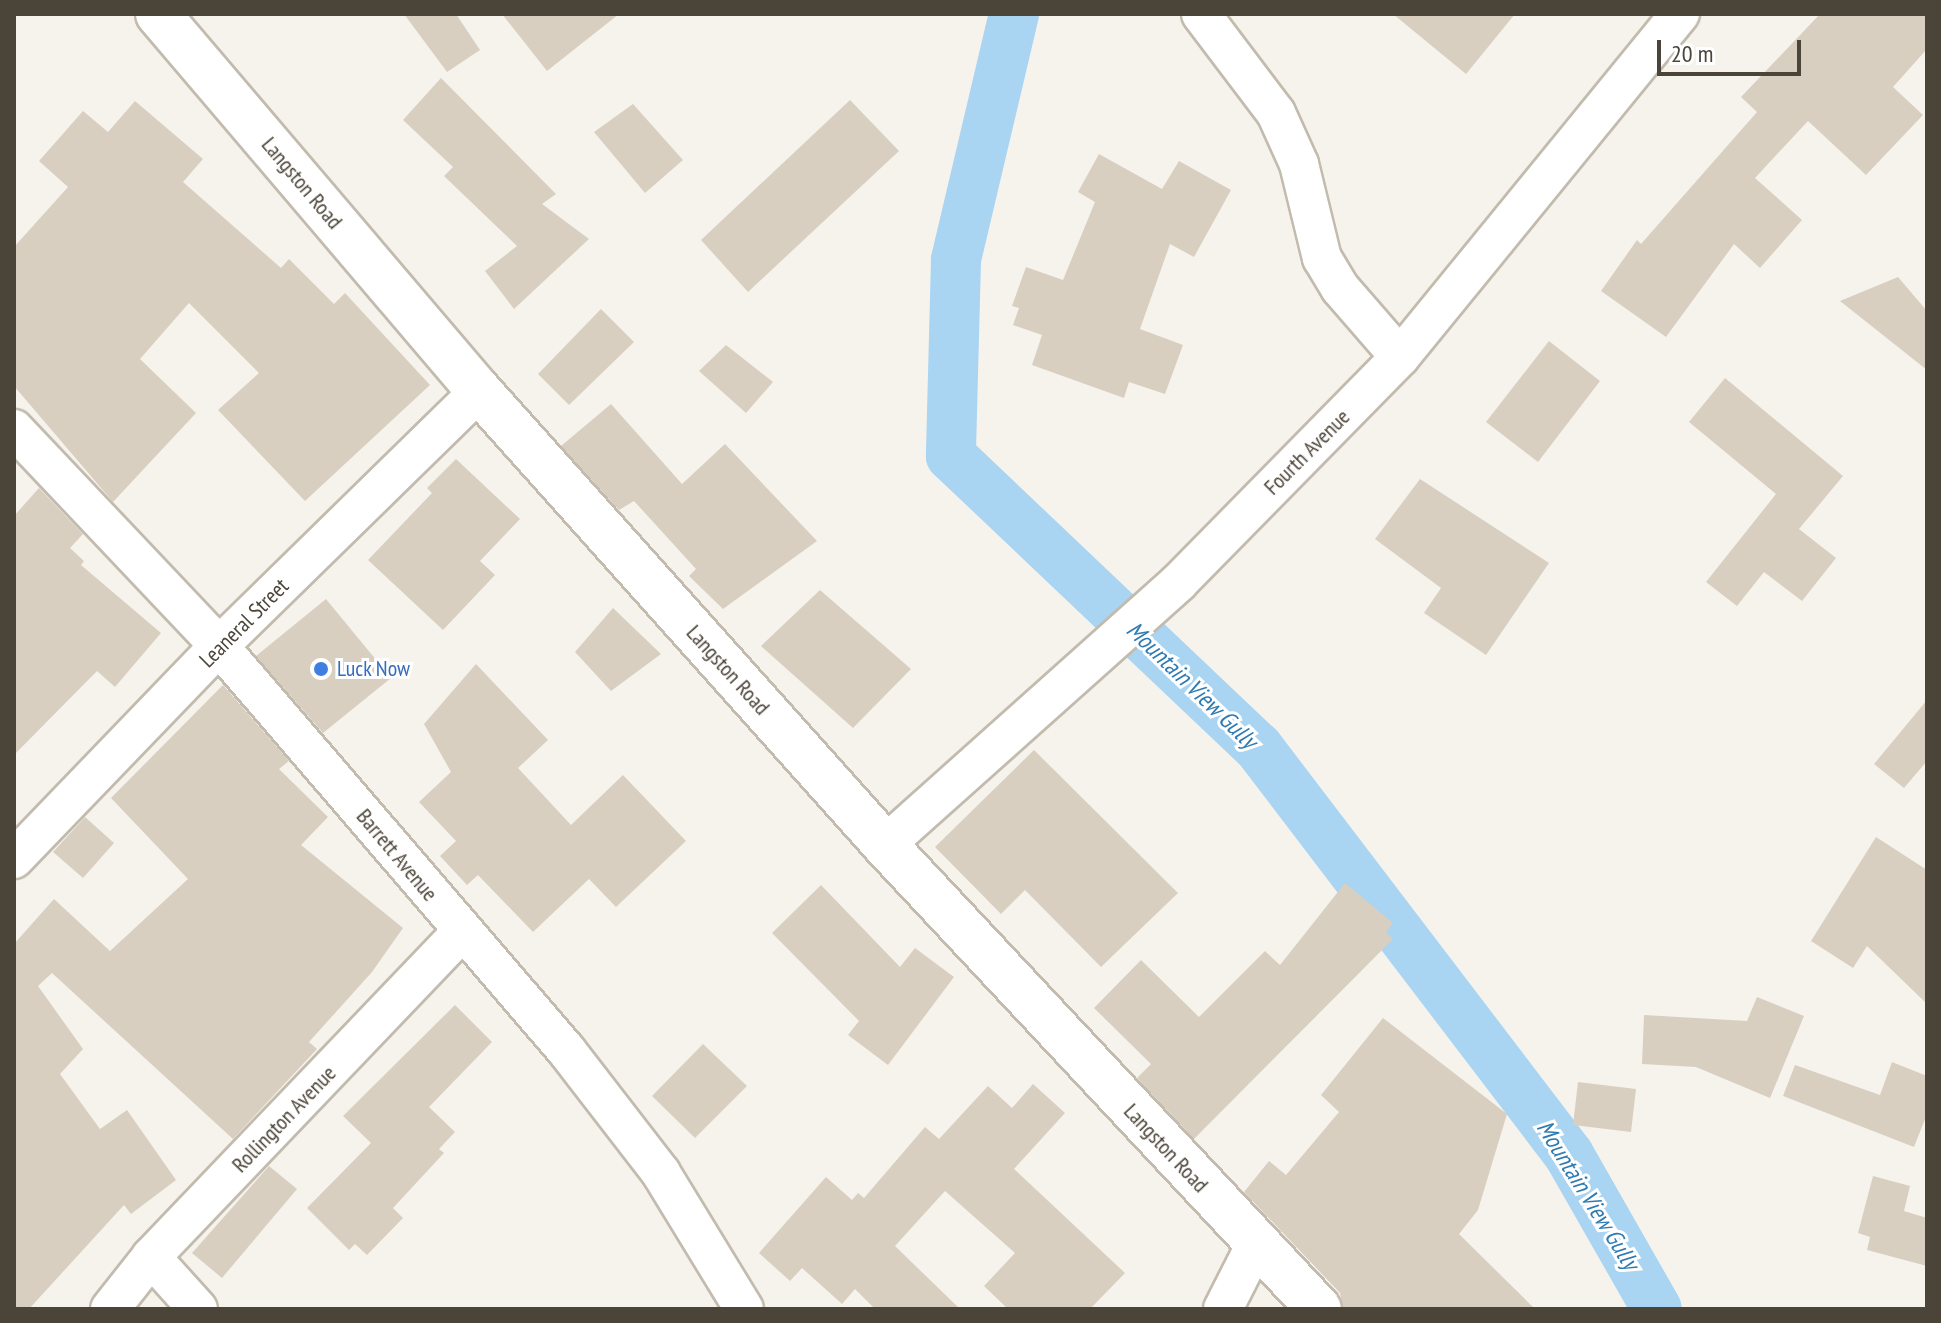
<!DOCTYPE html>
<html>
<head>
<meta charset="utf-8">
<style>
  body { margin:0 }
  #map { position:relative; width:1941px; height:1323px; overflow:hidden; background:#f6f3ec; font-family:"PT Sans Narrow",sans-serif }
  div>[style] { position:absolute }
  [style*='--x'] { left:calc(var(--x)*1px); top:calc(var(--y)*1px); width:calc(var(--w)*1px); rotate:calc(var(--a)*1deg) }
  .canal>* { height:50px; margin:-25px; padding:0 25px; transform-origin:25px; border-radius:25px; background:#a9d4f2 }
  .building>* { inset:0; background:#d8cfc1 }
  .roads { filter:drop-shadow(2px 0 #c2bbae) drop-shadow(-2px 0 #c2bbae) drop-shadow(0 2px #c2bbae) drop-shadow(0 -2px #c2bbae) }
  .minor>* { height:38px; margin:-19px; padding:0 19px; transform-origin:19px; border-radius:19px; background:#fff }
  .tertiary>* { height:44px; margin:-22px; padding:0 22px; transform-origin:22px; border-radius:22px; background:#fff }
  .dots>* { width:22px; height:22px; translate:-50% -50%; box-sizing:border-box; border:4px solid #fff; border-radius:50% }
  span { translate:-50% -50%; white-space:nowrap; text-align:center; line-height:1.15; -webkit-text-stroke:6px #fff; paint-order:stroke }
  .street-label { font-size:22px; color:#4b4439 }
  .shop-label { font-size:22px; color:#366cbe }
  .left { translate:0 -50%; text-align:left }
  .water-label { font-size:24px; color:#2e7ab2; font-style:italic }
  .frame { position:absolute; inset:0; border:16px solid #4b4439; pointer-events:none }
  .scale { position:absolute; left:1657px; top:40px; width:144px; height:36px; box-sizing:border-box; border:4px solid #4b4439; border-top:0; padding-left:10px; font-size:24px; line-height:28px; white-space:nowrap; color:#4b4439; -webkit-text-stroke:6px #fff; paint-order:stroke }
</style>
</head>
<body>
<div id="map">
  <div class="canal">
    <i style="--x:1014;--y:14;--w:253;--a:103.3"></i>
    <i style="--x:956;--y:260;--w:196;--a:91.5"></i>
    <i style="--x:951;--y:456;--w:423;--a:43.5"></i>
    <i style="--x:1258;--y:747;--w:513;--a:52.68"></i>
    <i style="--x:1569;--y:1155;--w:177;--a:60.3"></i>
  </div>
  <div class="building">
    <i style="clip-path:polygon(404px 14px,456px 14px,480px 50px,447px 72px)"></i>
    <i style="clip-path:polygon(502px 14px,619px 14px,547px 71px)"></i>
    <i style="clip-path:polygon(1393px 14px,1515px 14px,1466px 74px)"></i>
    <i style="clip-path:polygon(1820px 14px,1927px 14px,1927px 49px,1893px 87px,1923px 115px,1866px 175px,1808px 121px,1755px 178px,1802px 220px,1760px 268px,1734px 244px,1666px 337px,1601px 291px,1637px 240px,1641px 244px,1757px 112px,1741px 97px)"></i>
    <i style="clip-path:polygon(441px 78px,556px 194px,542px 204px,589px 239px,514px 309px,485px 271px,517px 246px,444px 176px,453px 167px,403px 120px)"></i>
    <i style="clip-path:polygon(850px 100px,899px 151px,748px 292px,701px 240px)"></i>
    <i style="clip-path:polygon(135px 101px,203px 159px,183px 182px,281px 268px,289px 259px,334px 304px,345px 293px,430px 385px,305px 501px,218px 410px,259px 373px,189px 303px,140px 359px,196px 413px,113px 502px,14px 386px,14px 247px,68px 187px,39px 161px,83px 111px,108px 132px)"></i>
    <i style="clip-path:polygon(633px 104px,683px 160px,645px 193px,594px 132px)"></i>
    <i style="clip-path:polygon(1099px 154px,1162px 189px,1179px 161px,1231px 190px,1194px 257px,1170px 244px,1140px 329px,1183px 345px,1165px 394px,1129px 382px,1124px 398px,1032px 365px,1042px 335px,1013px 325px,1019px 308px,1012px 306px,1026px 267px,1063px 280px,1095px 202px,1078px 192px)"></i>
    <i style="clip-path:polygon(1898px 277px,1927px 311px,1927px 370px,1840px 301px)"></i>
    <i style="clip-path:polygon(601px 309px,634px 342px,569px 405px,538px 374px)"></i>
    <i style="clip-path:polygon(1549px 341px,1600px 381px,1538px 462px,1486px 422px)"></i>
    <i style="clip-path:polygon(726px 345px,773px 382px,746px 413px,699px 371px)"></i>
    <i style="clip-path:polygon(1725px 378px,1843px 476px,1799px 529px,1836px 558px,1802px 601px,1764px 572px,1737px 606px,1706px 582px,1776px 494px,1689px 422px)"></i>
    <i style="clip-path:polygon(611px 404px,682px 484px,725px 444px,817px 541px,723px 609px,689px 576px,696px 569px,634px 501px,619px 510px,561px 446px)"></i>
    <i style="clip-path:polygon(456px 459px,520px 519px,480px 561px,495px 575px,443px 630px,368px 560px,432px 493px,427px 488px)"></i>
    <i style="clip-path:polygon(1420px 479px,1549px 563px,1486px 655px,1424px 613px,1441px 588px,1375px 539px)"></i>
    <i style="clip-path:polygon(39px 488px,83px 534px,70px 548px,84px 561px,81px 565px,161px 633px,115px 687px,97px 671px,14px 755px,14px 516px)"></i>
    <i style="clip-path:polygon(820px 590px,911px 669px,853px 728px,761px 646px)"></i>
    <i style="clip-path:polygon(326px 599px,391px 678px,323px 733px,256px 656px)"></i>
    <i style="clip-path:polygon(613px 608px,661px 654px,611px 691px,575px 652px)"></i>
    <i style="clip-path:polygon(476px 664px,548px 740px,518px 768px,571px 825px,623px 775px,686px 841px,616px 907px,589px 879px,533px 932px,478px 875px,467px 885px,440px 856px,456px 841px,419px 802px,451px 772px,424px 724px)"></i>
    <i style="clip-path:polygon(223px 685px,289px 761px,279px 769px,328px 817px,301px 845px,403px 928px,372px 972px,309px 1042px,317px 1049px,233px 1139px,52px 973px,38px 986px,83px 1049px,60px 1074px,100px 1129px,127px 1110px,176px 1180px,131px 1214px,124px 1205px,29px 1309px,14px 1309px,14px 944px,54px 899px,110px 951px,188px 879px,111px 798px)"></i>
    <i style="clip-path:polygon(1927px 700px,1927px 761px,1904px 788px,1874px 764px)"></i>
    <i style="clip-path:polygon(1034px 750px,1178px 893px,1101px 967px,1025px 890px,1001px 914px,935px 847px)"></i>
    <i style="clip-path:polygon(85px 817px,114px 843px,83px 878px,53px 852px)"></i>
    <i style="clip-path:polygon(1876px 837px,1927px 870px,1927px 1004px,1867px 946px,1853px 968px,1811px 941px)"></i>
    <i style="clip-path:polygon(1345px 883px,1393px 923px,1386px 932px,1393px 939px,1194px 1139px,1137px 1078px,1151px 1064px,1094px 1008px,1141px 960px,1199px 1017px,1265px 951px,1280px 965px)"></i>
    <i style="clip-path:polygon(821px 885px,900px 967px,915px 948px,954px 977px,888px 1065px,848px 1035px,859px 1021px,772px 933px)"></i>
    <i style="clip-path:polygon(1757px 997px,1804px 1016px,1770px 1098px,1696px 1067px,1642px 1064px,1644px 1015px,1747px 1021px)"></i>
    <i style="clip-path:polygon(455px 1005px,492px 1042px,429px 1107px,455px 1132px,439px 1149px,444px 1153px,393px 1208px,403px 1218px,367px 1255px,355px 1244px,349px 1250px,307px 1208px,371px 1143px,343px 1116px)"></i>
    <i style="clip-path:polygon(1383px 1018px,1507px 1114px,1478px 1210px,1459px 1234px,1535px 1309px,1343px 1309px,1340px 1293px,1244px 1192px,1269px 1161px,1286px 1175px,1339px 1112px,1321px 1095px)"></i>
    <i style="clip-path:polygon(703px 1044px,747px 1086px,695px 1138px,652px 1096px)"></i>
    <i style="clip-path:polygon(1892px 1062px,1927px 1076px,1927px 1114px,1914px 1147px,1783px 1096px,1795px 1065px,1880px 1095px)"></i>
    <i style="clip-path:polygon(1578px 1082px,1636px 1089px,1631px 1132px,1573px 1125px)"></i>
    <i style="clip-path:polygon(1033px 1084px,1065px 1113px,1014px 1169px,1125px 1273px,1090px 1309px,1008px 1309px,984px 1286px,1015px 1253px,945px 1191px,895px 1246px,960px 1309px,875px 1309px,855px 1289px,842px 1304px,802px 1268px,790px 1281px,759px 1253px,826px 1177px,852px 1200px,858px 1193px,864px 1198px,925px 1127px,939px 1139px,988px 1086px,1012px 1108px)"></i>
    <i style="clip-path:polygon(269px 1166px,297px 1189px,222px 1278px,192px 1253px)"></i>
    <i style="clip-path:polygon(1873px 1176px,1910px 1186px,1904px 1211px,1927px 1218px,1927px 1266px,1867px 1250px,1870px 1237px,1858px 1233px)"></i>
  </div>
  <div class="roads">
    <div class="minor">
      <i style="--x:1201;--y:14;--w:124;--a:52.9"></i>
      <i style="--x:1276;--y:113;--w:56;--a:65.7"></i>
      <i style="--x:1299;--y:164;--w:97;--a:76.3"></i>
      <i style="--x:1322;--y:258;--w:35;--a:59"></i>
      <i style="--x:1340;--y:288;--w:91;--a:49"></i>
      <i style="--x:14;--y:429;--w:299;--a:46.6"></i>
      <i style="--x:219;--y:646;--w:533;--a:49.34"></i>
      <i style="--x:566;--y:1050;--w:155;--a:52.3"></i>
      <i style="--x:661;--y:1173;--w:159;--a:58.6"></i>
      <i style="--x:885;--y:845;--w:394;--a:-41.8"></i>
      <i style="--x:1179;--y:582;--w:315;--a:-45.5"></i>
      <i style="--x:1400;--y:357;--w:443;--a:-50.8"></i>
      <i style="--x:14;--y:859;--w:296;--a:-46.1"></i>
      <i style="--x:219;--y:646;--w:364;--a:-44.4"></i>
      <i style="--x:151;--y:1257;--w:70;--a:47.9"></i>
      <i style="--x:110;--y:1309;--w:66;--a:-51.7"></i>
      <i style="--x:151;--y:1257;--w:450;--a:-46.3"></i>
      <i style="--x:1223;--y:1309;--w:73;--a:-63.1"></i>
    </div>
    <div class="tertiary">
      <i style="--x:158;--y:14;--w:495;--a:49.6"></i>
      <i style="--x:479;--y:391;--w:609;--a:48.19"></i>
      <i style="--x:885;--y:845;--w:635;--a:46.91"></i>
    </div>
  </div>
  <div class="dots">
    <i style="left:321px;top:669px;background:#3f7fe0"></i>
  </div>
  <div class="street-label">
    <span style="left:302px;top:183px;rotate:50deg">Langston Road</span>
    <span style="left:1307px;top:452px;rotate:-45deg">Fourth Avenue</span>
    <span style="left:244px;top:623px;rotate:-45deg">Leaneral Street</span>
    <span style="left:728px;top:670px;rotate:48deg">Langston Road</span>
    <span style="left:397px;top:855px;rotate:50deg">Barrett Avenue</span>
    <span style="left:284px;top:1119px;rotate:-46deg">Rollington Avenue</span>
    <span style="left:1166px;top:1148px;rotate:47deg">Langston Road</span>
  </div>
  <div class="shop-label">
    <span class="left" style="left:337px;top:669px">Luck Now</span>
  </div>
  <div class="water-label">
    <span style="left:1192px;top:685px;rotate:44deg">Mountain View Gully</span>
    <span style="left:1588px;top:1195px;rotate:58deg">Mountain View Gully</span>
  </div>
  <div class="frame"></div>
  <div class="scale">20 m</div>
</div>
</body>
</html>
